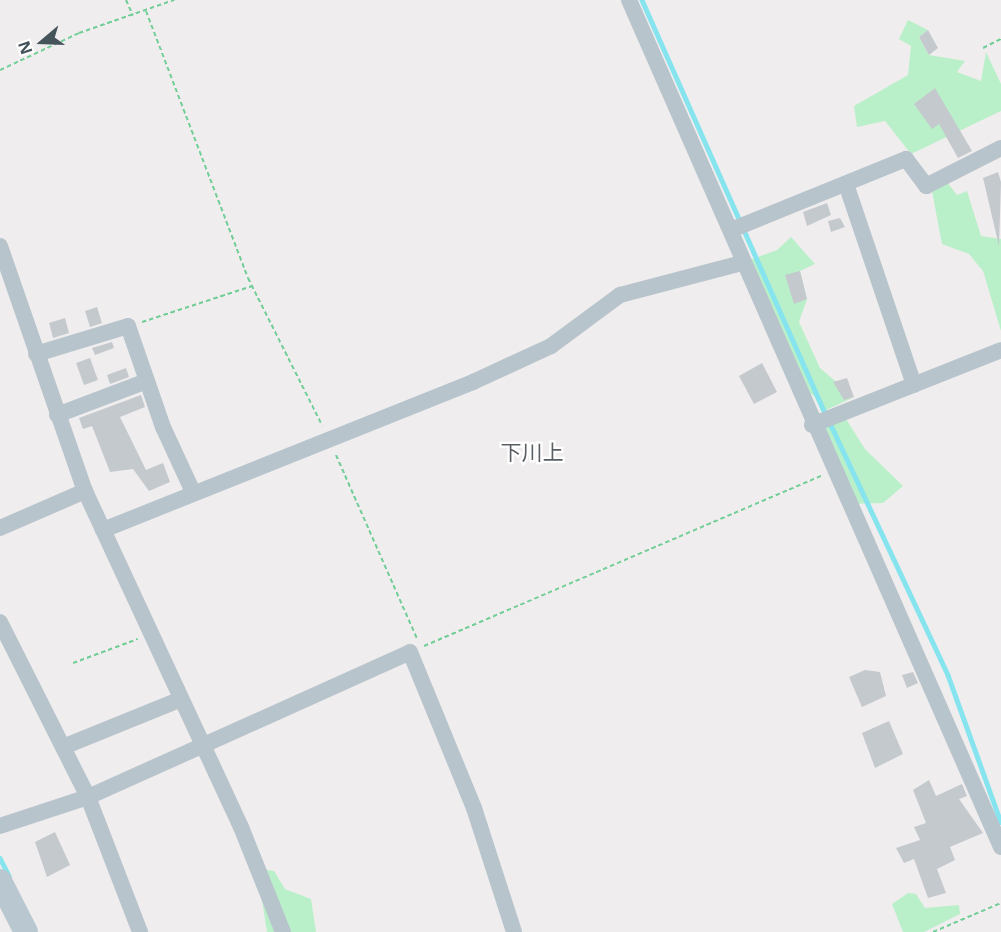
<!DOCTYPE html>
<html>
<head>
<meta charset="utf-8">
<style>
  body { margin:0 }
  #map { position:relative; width:1001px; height:932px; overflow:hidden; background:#f0edee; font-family:"Noto Sans","Noto Sans JP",sans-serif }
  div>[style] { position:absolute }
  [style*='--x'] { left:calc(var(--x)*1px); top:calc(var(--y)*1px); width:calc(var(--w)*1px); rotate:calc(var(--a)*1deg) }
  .green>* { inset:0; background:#baf0c9 }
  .stream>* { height:4.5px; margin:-2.25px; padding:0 2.25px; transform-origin:2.25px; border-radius:2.25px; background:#86e4ee }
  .building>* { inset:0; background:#c4c9ce }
  .path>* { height:2px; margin-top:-1px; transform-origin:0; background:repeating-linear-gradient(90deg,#71ce96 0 4.5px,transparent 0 7.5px) }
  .street>* { height:16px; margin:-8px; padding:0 8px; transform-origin:8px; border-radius:8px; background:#b8c4cb }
  .secondary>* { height:24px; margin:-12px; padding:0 12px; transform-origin:12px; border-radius:12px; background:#b8c7d0 }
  span { translate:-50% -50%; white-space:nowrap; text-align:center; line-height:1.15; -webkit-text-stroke:4.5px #fff; paint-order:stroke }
  .quarter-label { font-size:21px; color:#5a5f63 }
  .north { position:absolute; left:12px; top:12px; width:60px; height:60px; -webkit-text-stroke:4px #fff; paint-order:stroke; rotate:251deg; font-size:16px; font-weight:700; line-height:24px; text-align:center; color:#45535b }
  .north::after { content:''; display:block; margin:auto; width:21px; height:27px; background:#45535b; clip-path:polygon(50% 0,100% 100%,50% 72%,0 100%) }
</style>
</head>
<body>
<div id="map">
  <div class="green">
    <i style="clip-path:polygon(908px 20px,928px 30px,919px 37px,929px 55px,965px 61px,957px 72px,981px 81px,986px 52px,1001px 84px,1001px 111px,911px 154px,885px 121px,857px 127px,854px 106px,908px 75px,911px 46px,899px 39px)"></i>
    <i style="clip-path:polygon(947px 182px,957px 195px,967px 191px,981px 236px,1001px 239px,1001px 331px,983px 271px,969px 254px,942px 244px,931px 186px)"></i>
    <i style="clip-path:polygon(791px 237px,815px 264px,800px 271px,807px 299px,799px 322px,820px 368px,854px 397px,822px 412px,814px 396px,799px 386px,742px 263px,777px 250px)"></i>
    <i style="clip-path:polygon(846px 419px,865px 449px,903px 486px,883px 503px,847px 504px,819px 441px,826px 422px)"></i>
    <i style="clip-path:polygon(257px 868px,274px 871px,285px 889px,311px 899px,316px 932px,267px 932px)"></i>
    <i style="clip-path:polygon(908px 893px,916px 894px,925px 908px,959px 905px,960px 914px,924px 932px,903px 932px,892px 904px)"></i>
  </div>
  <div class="stream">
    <i style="--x:642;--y:0;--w:454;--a:66.1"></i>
    <i style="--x:830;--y:423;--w:278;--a:64.9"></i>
    <i style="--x:948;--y:675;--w:156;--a:70.2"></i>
    <i style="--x:0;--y:858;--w:20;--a:63"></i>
  </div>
  <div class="building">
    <i style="clip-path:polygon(928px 30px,938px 48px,929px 55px,919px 37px)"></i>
    <i style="clip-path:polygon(935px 88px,972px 151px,958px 158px,939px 124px,932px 129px,914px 104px)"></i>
    <i style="clip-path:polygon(998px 172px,1001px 182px,999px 246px,983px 178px)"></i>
    <i style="clip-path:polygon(827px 203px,831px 215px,807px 226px,803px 212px)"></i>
    <i style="clip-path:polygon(840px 218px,845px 227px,831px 232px,828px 221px)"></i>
    <i style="clip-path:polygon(800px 271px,807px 299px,794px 304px,785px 275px)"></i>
    <i style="clip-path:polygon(97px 307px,102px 323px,90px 327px,85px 311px)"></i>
    <i style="clip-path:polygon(65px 318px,69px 333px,53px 338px,49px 323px)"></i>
    <i style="clip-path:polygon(112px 342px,114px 348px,95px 355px,92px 348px)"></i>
    <i style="clip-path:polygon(90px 358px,98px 380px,84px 385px,76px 363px)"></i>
    <i style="clip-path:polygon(762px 363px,777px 392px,754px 404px,739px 376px)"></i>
    <i style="clip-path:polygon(126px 368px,129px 377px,110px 384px,107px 375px)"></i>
    <i style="clip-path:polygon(847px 378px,854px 397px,844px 400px,833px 382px)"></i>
    <i style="clip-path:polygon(141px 395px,145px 407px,120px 417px,146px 470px,163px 463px,170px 482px,149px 491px,133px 469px,110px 472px,92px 426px,83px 429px,79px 418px)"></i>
    <i style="clip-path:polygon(865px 670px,880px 672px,886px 696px,862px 707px,849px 677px)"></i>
    <i style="clip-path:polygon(913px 672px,918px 683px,907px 688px,902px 675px)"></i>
    <i style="clip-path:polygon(889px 721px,903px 754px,875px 768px,862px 733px)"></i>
    <i style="clip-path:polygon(929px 780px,936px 796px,962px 784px,967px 796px,959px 799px,983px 833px,950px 847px,955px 860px,937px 869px,946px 893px,928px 898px,914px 859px,904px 863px,896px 848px,920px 840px,914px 827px,926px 823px,913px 790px)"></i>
    <i style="clip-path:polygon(55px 832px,70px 865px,47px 877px,35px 842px)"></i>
  </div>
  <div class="path">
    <i style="--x:126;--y:0;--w:17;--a:66"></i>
    <i style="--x:146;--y:11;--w:286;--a:69.1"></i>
    <i style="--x:248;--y:278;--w:165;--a:63.3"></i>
    <i style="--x:983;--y:48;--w:20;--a:-27"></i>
    <i style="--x:0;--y:70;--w:87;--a:-25.1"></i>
    <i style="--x:79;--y:33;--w:101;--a:-19.2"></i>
    <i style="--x:142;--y:322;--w:116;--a:-18.1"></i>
    <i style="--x:336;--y:455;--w:201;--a:66.2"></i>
    <i style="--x:424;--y:646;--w:432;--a:-23.2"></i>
    <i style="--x:73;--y:663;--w:69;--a:-20.3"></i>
    <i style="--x:933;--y:932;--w:74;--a:-23.1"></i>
  </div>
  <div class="street">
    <i style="--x:629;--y:0;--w:925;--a:66.29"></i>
    <i style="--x:846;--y:184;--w:212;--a:71.3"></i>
    <i style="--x:731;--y:230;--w:189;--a:-22.1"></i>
    <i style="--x:906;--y:159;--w:34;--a:53"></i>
    <i style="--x:926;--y:186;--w:84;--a:-26.9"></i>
    <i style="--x:0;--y:246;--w:259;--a:70.9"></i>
    <i style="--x:85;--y:491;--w:370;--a:65.1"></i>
    <i style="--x:241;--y:827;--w:113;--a:68.2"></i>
    <i style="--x:36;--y:354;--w:96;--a:-16.9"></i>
    <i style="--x:128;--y:326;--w:107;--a:70.9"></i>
    <i style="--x:163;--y:427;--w:72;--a:65.2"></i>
    <i style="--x:57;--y:415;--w:96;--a:-20.7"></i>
    <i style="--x:812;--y:425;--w:203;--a:-21.6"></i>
    <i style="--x:0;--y:528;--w:93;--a:-23.5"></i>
    <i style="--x:103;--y:530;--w:399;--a:-21.8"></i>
    <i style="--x:473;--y:382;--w:86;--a:-24.8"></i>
    <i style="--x:551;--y:346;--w:86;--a:-36.5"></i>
    <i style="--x:620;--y:295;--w:126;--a:-14.7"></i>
    <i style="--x:0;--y:622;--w:196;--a:63.3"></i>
    <i style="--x:88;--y:797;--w:145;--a:68.9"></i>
    <i style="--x:63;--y:747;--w:125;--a:-22.1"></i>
    <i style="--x:0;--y:826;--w:93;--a:-18.2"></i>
    <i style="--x:88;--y:797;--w:353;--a:-24.2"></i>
    <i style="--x:410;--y:652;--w:169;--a:67.7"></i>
    <i style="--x:474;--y:808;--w:130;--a:72.1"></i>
  </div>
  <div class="secondary">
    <i style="--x:0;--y:881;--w:57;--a:63"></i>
  </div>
  <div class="quarter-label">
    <span style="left:532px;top:452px">下川上</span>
  </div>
  <div class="north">N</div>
</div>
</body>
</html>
